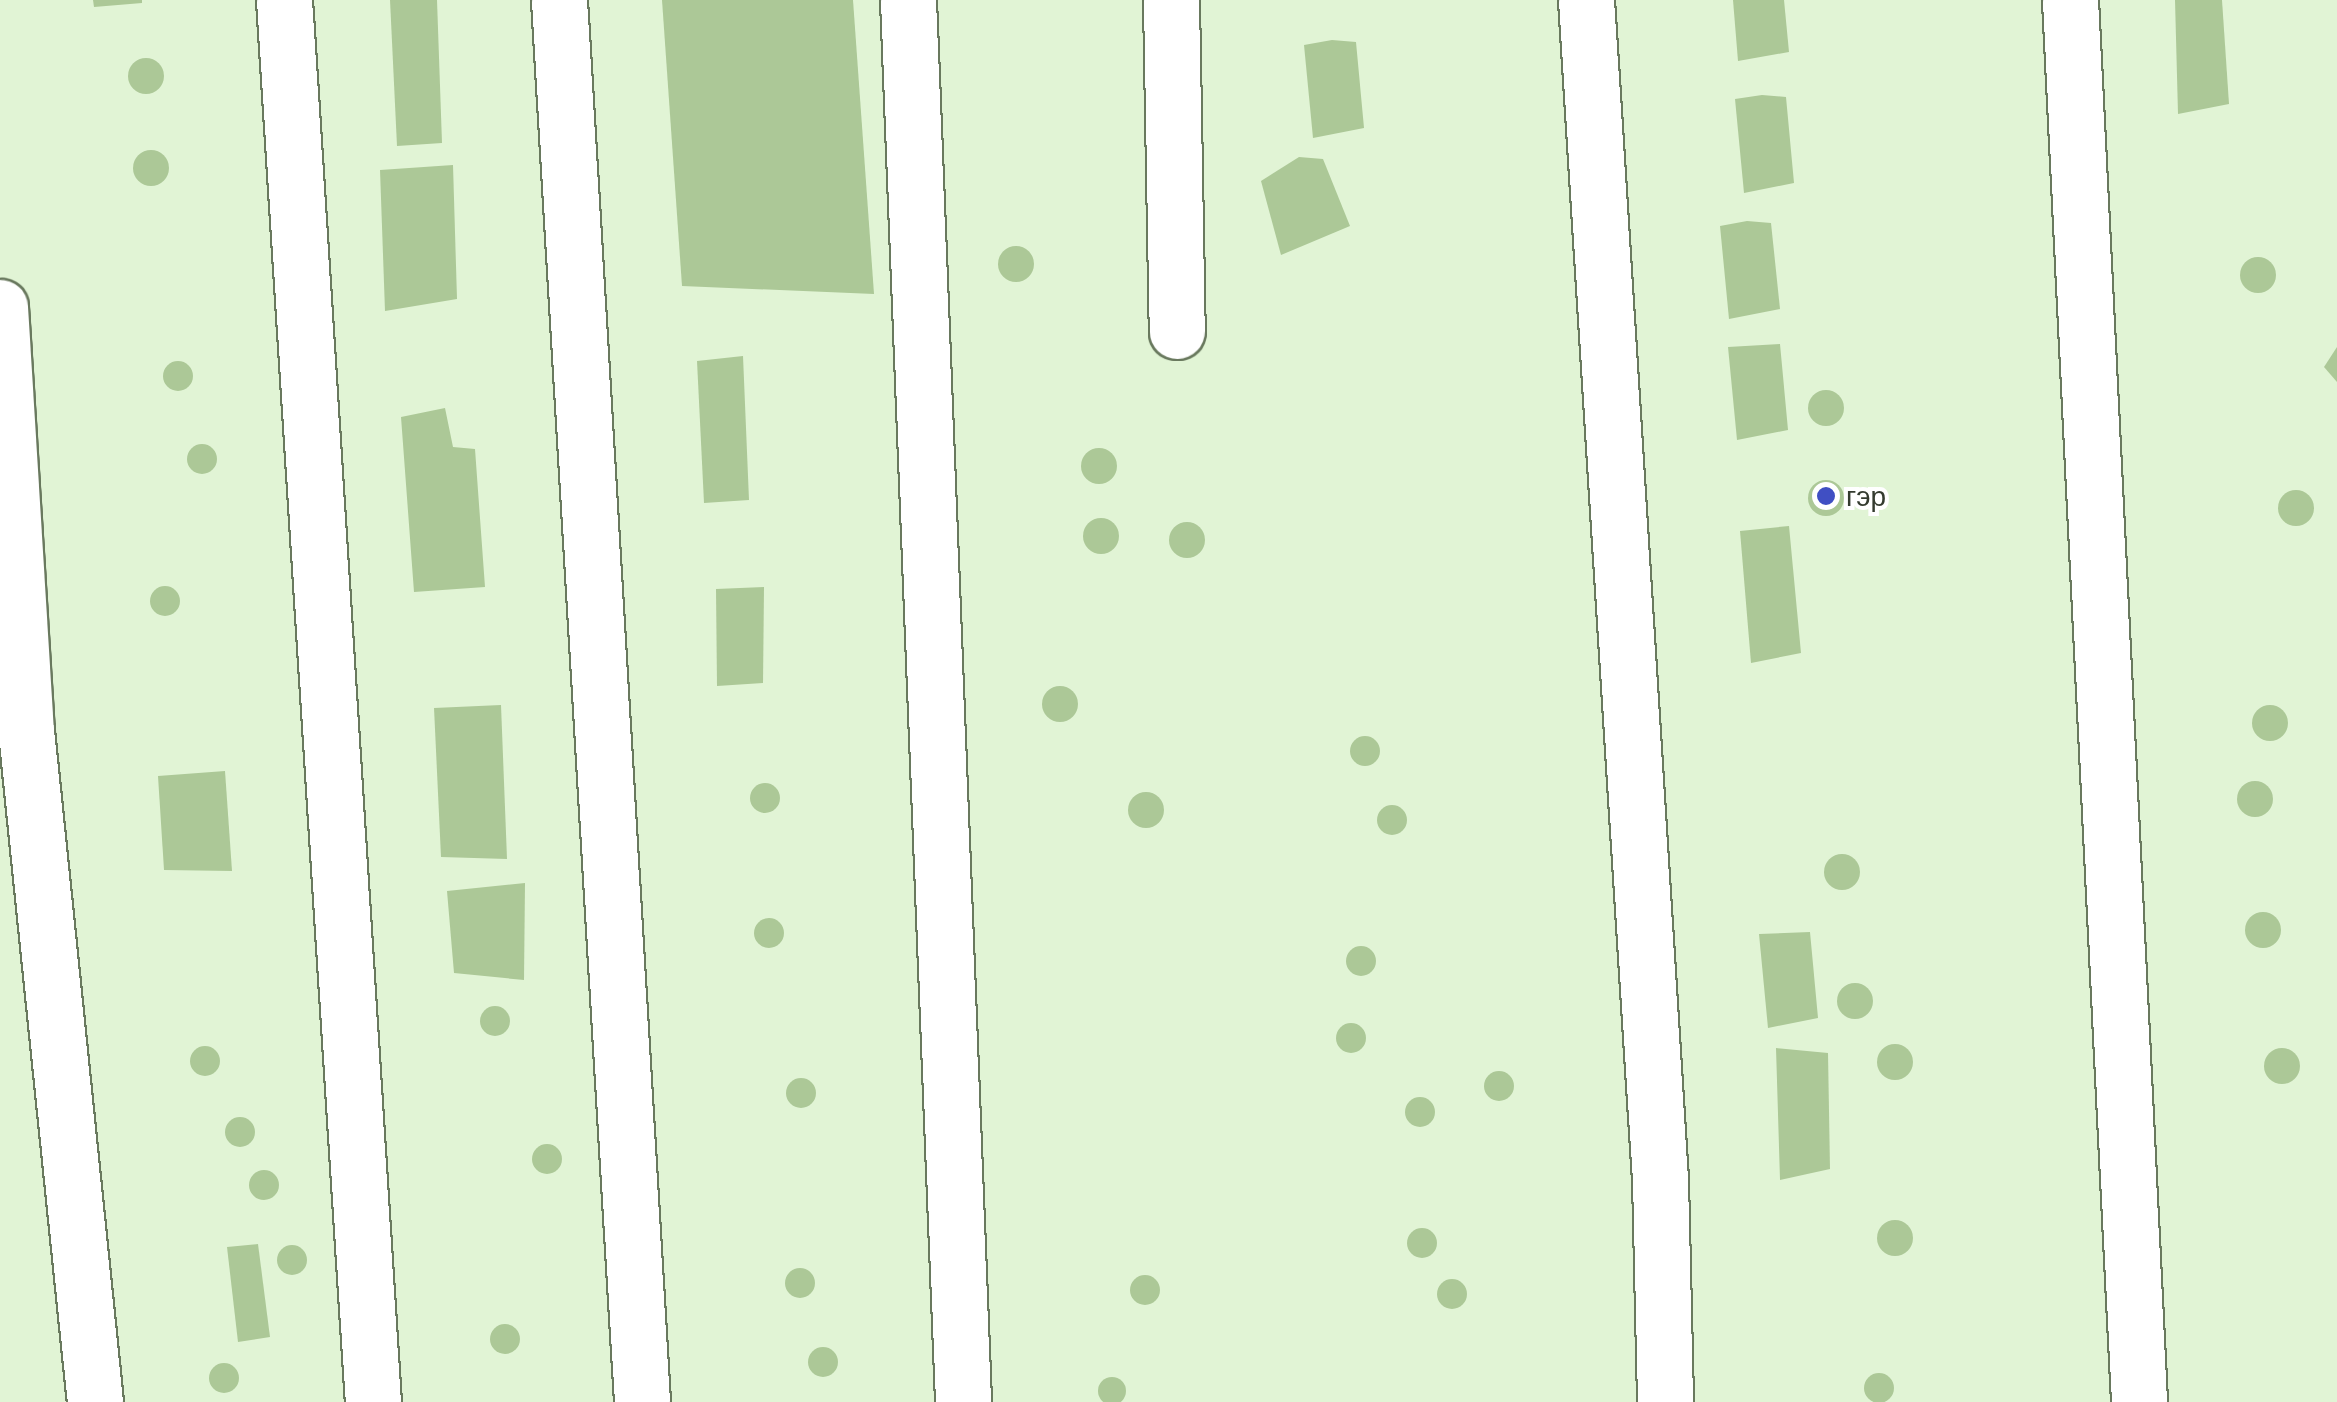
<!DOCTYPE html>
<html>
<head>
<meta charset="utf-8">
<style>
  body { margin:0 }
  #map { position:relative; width:2337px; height:1402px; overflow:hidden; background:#e1f4d5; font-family:"Titillium Web",sans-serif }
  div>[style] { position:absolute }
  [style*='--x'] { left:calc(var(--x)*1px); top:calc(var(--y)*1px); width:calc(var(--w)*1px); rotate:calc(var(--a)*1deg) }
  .building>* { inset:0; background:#acc897 }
  .round { border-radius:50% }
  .roads { filter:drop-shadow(2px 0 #69795e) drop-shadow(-2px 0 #69795e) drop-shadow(0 2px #69795e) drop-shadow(0 -2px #69795e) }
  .minor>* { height:55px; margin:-27.5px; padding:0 27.5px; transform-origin:27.5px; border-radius:27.5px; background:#fff }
  .dots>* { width:28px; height:28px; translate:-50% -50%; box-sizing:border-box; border:5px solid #fff; border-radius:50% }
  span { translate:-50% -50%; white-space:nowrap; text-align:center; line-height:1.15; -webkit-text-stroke:8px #fff; paint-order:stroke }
  .poi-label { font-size:28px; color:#343b2f }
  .left { translate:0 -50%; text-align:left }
</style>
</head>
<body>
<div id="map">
  <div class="building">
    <i style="clip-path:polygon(93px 0,142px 0,142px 3px,94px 7px)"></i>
    <i style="clip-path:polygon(390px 0,437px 0,442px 143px,397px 146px)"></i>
    <i style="clip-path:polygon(662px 0,853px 0,874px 294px,682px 286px)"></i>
    <i style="clip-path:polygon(1733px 0,1784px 0,1789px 52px,1738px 61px)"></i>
    <i style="clip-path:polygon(2175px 0,2222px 0,2229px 104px,2178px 114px)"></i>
    <i style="clip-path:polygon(1332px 40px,1356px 42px,1364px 128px,1313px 138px,1304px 45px)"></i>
    <i class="round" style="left:128px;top:58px;width:36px;height:36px"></i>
    <i style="clip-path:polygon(1762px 95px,1786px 97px,1794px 183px,1744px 193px,1735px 99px)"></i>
    <i class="round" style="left:133px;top:150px;width:36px;height:36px"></i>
    <i style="clip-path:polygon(1299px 157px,1323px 159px,1350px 226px,1281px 255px,1261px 181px)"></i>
    <i style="clip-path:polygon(453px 165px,457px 299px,385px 311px,380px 170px)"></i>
    <i style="clip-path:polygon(1747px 221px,1771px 223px,1780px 309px,1729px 319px,1720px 226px)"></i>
    <i class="round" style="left:998px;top:246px;width:36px;height:36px"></i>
    <i class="round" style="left:2240px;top:257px;width:36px;height:36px"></i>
    <i style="clip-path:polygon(1780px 344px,1788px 430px,1737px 440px,1728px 347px)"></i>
    <i style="clip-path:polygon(2337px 347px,2337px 382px,2324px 367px)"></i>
    <i style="clip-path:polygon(743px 356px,749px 500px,704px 503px,697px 361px)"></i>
    <i class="round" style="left:163px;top:361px;width:30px;height:30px"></i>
    <i class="round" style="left:1808px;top:390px;width:36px;height:36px"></i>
    <i style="clip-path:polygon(445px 408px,453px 447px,475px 449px,485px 587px,414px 592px,401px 417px)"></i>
    <i class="round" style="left:187px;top:444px;width:30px;height:30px"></i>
    <i class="round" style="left:1081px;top:448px;width:36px;height:36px"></i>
    <i class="round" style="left:1808px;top:480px;width:36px;height:36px"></i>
    <i class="round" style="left:2278px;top:490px;width:36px;height:36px"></i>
    <i class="round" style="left:1083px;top:518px;width:36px;height:36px"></i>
    <i class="round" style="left:1169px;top:522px;width:36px;height:36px"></i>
    <i style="clip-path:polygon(1789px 526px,1801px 653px,1751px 663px,1740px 531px)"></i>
    <i class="round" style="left:150px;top:586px;width:30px;height:30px"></i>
    <i style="clip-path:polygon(764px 587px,763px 683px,717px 686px,716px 589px)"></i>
    <i class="round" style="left:1042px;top:686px;width:36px;height:36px"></i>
    <i class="round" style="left:2252px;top:705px;width:36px;height:36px"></i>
    <i style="clip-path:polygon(501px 705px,507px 859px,441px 857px,434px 708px)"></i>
    <i class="round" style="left:1350px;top:736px;width:30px;height:30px"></i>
    <i style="clip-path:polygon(225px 771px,232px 871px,164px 870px,158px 776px)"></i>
    <i class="round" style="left:2237px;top:781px;width:36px;height:36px"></i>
    <i class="round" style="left:750px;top:783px;width:30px;height:30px"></i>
    <i class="round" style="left:1128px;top:792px;width:36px;height:36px"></i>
    <i class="round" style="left:1377px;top:805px;width:30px;height:30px"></i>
    <i class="round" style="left:1824px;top:854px;width:36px;height:36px"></i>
    <i style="clip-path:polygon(525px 883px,524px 980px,454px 973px,447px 891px)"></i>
    <i class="round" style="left:2245px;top:912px;width:36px;height:36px"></i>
    <i class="round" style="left:754px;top:918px;width:30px;height:30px"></i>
    <i style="clip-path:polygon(1810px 932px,1818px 1018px,1768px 1028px,1759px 934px)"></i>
    <i class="round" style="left:1346px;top:946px;width:30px;height:30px"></i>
    <i class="round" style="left:1837px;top:983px;width:36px;height:36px"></i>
    <i class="round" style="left:480px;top:1006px;width:30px;height:30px"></i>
    <i class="round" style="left:1336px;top:1023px;width:30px;height:30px"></i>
    <i class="round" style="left:1877px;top:1044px;width:36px;height:36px"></i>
    <i class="round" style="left:190px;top:1046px;width:30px;height:30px"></i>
    <i class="round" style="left:2264px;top:1048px;width:36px;height:36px"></i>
    <i style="clip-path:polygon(1776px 1048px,1828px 1053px,1830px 1169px,1780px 1180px)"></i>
    <i class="round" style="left:1484px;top:1071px;width:30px;height:30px"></i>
    <i class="round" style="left:786px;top:1078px;width:30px;height:30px"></i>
    <i class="round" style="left:1405px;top:1097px;width:30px;height:30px"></i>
    <i class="round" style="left:225px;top:1117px;width:30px;height:30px"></i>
    <i class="round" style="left:532px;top:1144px;width:30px;height:30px"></i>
    <i class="round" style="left:249px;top:1170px;width:30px;height:30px"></i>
    <i class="round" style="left:1877px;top:1220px;width:36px;height:36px"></i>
    <i class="round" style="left:1407px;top:1228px;width:30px;height:30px"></i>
    <i style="clip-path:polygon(258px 1244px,270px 1337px,238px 1342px,227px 1247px)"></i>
    <i class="round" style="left:277px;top:1245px;width:30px;height:30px"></i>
    <i class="round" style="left:785px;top:1268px;width:30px;height:30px"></i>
    <i class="round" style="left:1130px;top:1275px;width:30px;height:30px"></i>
    <i class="round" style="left:1437px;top:1279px;width:30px;height:30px"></i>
    <i class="round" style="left:490px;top:1324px;width:30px;height:30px"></i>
    <i class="round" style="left:808px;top:1347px;width:30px;height:30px"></i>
    <i class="round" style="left:209px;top:1363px;width:30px;height:30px"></i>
    <i class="round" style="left:1864px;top:1373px;width:30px;height:30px"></i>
    <i class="round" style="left:1098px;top:1377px;width:28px;height:28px"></i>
  </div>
  <div class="roads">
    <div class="minor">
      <i style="--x:284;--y:0;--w:1405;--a:86.37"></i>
      <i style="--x:559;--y:0;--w:1404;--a:86.61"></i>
      <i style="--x:908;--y:0;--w:1403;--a:87.75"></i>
      <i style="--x:1171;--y:0;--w:331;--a:89"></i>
      <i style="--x:1586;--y:0;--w:1181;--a:86.41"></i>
      <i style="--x:1660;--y:1179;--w:223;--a:88.7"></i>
      <i style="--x:2070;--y:0;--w:1404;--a:87.18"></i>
      <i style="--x:0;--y:307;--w:425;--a:86.5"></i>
      <i style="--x:26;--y:731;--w:675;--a:84.13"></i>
    </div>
  </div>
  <div class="dots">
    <i style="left:1826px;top:496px;background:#404fc3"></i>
  </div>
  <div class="poi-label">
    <span class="left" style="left:1846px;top:496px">гэр</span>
  </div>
</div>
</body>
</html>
